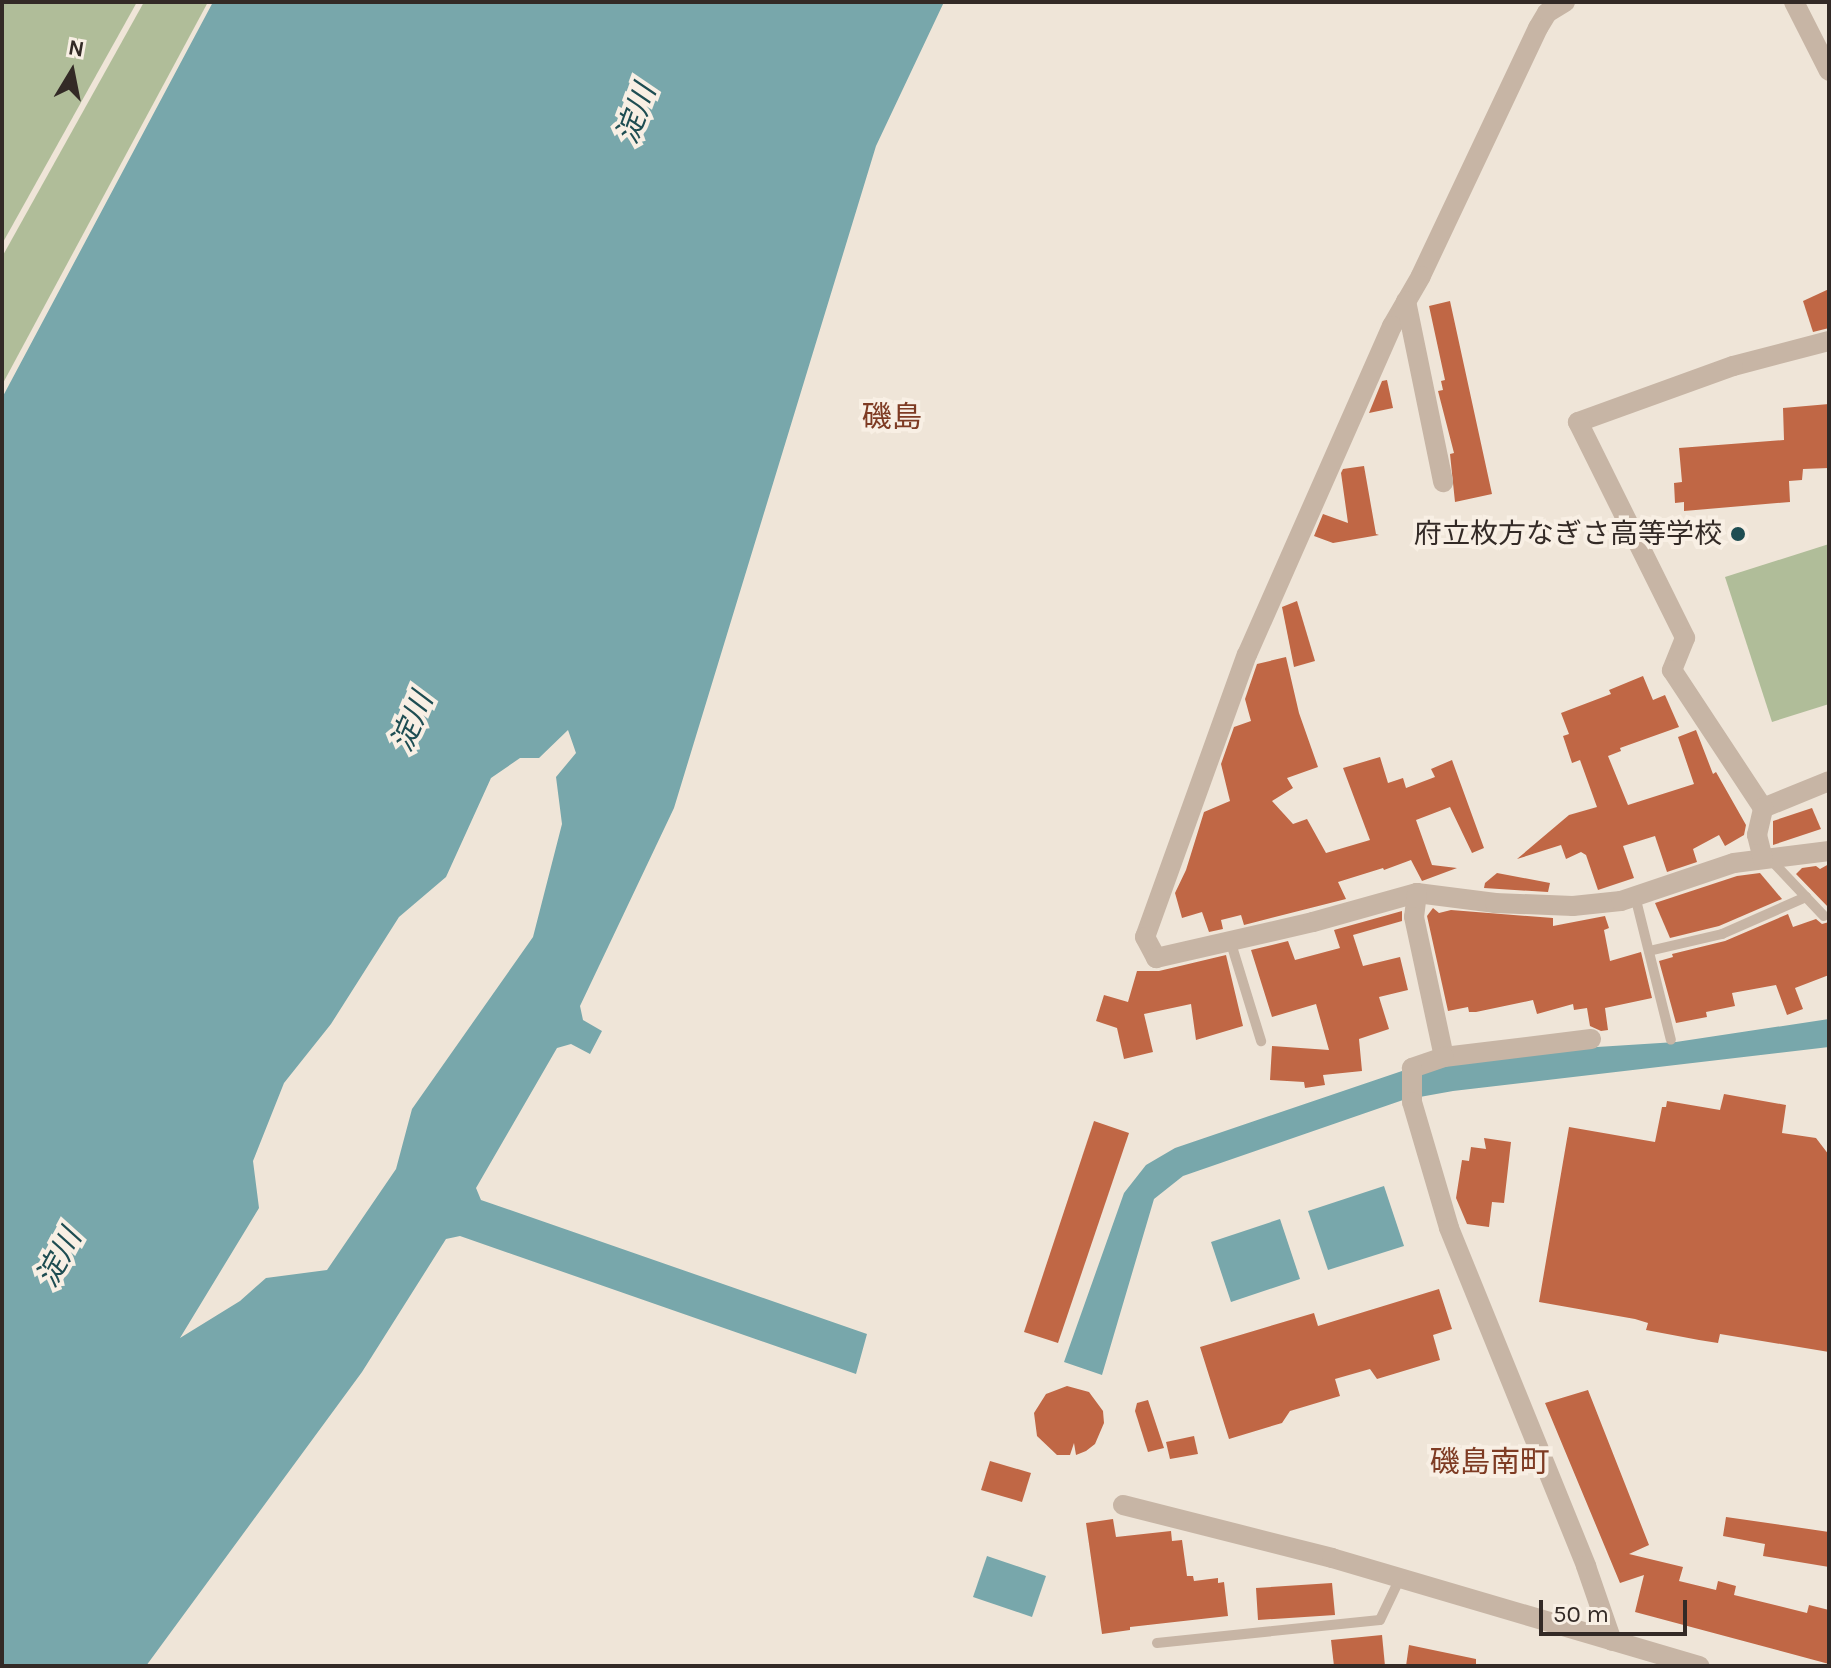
<!DOCTYPE html>
<html>
<head>
<meta charset="utf-8">
<style>
  body { margin:0 }
  #map { position:relative; width:1831px; height:1668px; overflow:hidden; background:#efe5d8; font-family:Karla,"Noto Sans JP",sans-serif }
  div>[style] { position:absolute }
  [style*='--x'] { left:calc(var(--x)*1px); top:calc(var(--y)*1px); width:calc(var(--w)*1px); rotate:calc(var(--a)*1deg) }
  .green>* { inset:0; background:#b0bd99 }
  .water>* { inset:0; background:#78a7ab }
  .building>* { inset:0; background:#c06745 }
  .service>* { height:10px; margin:-5px; padding:0 5px; transform-origin:5px; border-radius:5px; background:#c7b5a5 }
  .minor>* { height:20px; margin:-10px; padding:0 10px; transform-origin:10px; border-radius:10px; background:#c7b5a5 }
  .dots>* { width:22px; height:22px; translate:-50% -50%; box-sizing:border-box; border:4px solid #f8efe4; border-radius:50% }
  span { translate:-50% -50%; white-space:nowrap; text-align:center; line-height:1.15; -webkit-text-stroke:8px #f8efe4; paint-order:stroke }
  .poi-label { font-size:28px; color:#332a26 }
  .right { translate:-100% -50%; text-align:right }
  .water-label { font-size:30px; color:#1e4d52; font-style:italic }
  .neighbourhood-label { font-size:30px; color:#7e3b23 }
  .frame { position:absolute; inset:0; border:4px solid #332a26; pointer-events:none }
  .north { position:absolute; left:32px; top:32px; width:80px; height:80px; -webkit-text-stroke:6px #f8efe4; paint-order:stroke; rotate:10deg; font-size:22px; font-weight:700; line-height:32px; text-align:center; color:#332a26 }
  .north::after { content:''; display:block; margin:auto; width:28px; height:36px; background:#332a26; clip-path:polygon(50% 0,100% 100%,50% 72%,0 100%) }
  .scale { position:absolute; left:1539px; top:1600px; width:148px; height:36px; box-sizing:border-box; border:4px solid #332a26; border-top:0; padding-left:10px; font-size:24px; line-height:28px; white-space:nowrap; color:#332a26; -webkit-text-stroke:6px #f8efe4; paint-order:stroke }
</style>
</head>
<body>
<div id="map">
  <div class="green">
    <i style="clip-path:polygon(2px 2px,137px 2px,2px 244px)"></i>
    <i style="clip-path:polygon(144px 2px,208px 2px,2px 385px,2px 257px)"></i>
    <i style="clip-path:polygon(1829px 544px,1829px 704px,1772px 722px,1725px 577px)"></i>
  </div>
  <div class="water">
    <i style="clip-path:polygon(evenodd,213px 2px,944px 2px,876px 146px,674px 808px,580px 1006px,583px 1020px,602px 1031px,590px 1054px,571px 1044px,557px 1048px,476px 1188px,481px 1200px,867px 1334px,856px 1374px,460px 1236px,446px 1239px,362px 1372px,146px 1666px,2px 1666px,2px 398px,213px 2px,568px 730px,576px 753px,556px 777px,562px 824px,533px 937px,412px 1109px,396px 1169px,327px 1270px,266px 1278px,240px 1301px,180px 1338px,259px 1208px,253px 1161px,284px 1083px,331px 1024px,399px 917px,446px 877px,491px 778px,520px 758px,539px 758px,568px 730px)"></i>
    <i style="clip-path:polygon(1829px 1019px,1829px 1047px,1453px 1091px,1403px 1100px,1183px 1176px,1154px 1199px,1102px 1375px,1064px 1362px,1124px 1193px,1146px 1165px,1175px 1148px,1402px 1071px,1597px 1047px,1676px 1042px)"></i>
    <i style="clip-path:polygon(1384px 1186px,1404px 1246px,1328px 1270px,1308px 1211px)"></i>
    <i style="clip-path:polygon(1280px 1219px,1300px 1279px,1231px 1302px,1211px 1242px)"></i>
    <i style="clip-path:polygon(987px 1556px,1046px 1576px,1032px 1617px,973px 1597px)"></i>
  </div>
  <div class="building">
    <i style="clip-path:polygon(1829px 289px,1829px 328px,1813px 332px,1803px 301px)"></i>
    <i style="clip-path:polygon(1450px 301px,1492px 494px,1455px 502px,1450px 454px,1454px 453px,1438px 391px,1443px 390px,1441px 381px,1445px 380px,1429px 306px)"></i>
    <i style="clip-path:polygon(1387px 380px,1393px 408px,1369px 413px,1382px 381px)"></i>
    <i style="clip-path:polygon(1829px 404px,1829px 468px,1803px 469px,1802px 480px,1789px 481px,1790px 502px,1684px 511px,1684px 502px,1675px 503px,1674px 483px,1682px 482px,1679px 448px,1784px 440px,1783px 408px)"></i>
    <i style="clip-path:polygon(1364px 466px,1376px 534px,1379px 535px,1333px 543px,1314px 536px,1323px 514px,1348px 523px,1341px 473px,1343px 469px)"></i>
    <i style="clip-path:polygon(1297px 601px,1315px 661px,1294px 667px,1282px 607px)"></i>
    <i style="clip-path:polygon(1286px 657px,1299px 713px,1318px 767px,1287px 778px,1293px 788px,1272px 801px,1293px 824px,1307px 819px,1326px 853px,1370px 840px,1343px 768px,1380px 757px,1388px 783px,1403px 778px,1406px 788px,1435px 777px,1431px 769px,1452px 760px,1484px 848px,1472px 853px,1450px 807px,1416px 820px,1432px 865px,1457px 868px,1422px 881px,1411px 860px,1384px 870px,1383px 868px,1338px 882px,1346px 899px,1244px 925px,1241px 915px,1221px 920px,1223px 929px,1209px 932px,1202px 912px,1182px 918px,1175px 893px,1186px 870px,1204px 812px,1230px 801px,1221px 764px,1234px 727px,1251px 721px,1245px 699px,1257px 664px)"></i>
    <i style="clip-path:polygon(1643px 676px,1653px 700px,1665px 695px,1679px 727px,1620px 748px,1621px 751px,1608px 756px,1628px 805px,1694px 784px,1678px 737px,1696px 730px,1713px 774px,1716px 772px,1746px 825px,1744px 835px,1725px 846px,1719px 835px,1693px 849px,1697px 862px,1667px 872px,1655px 836px,1623px 846px,1634px 878px,1598px 890px,1586px 855px,1581px 852px,1566px 859px,1561px 845px,1517px 859px,1569px 815px,1597px 807px,1580px 760px,1572px 763px,1563px 736px,1569px 734px,1561px 713px,1611px 694px,1609px 690px)"></i>
    <i style="clip-path:polygon(1812px 808px,1821px 829px,1773px 845px,1773px 821px)"></i>
    <i style="clip-path:polygon(1829px 864px,1829px 908px,1796px 874px,1802px 868px,1816px 866px,1820px 869px)"></i>
    <i style="clip-path:polygon(1497px 873px,1550px 883px,1548px 892px,1484px 888px,1485px 883px)"></i>
    <i style="clip-path:polygon(1760px 873px,1782px 899px,1719px 926px,1670px 938px,1655px 903px,1737px 876px)"></i>
    <i style="clip-path:polygon(1433px 908px,1439px 913px,1451px 910px,1553px 918px,1553px 926px,1605px 916px,1609px 928px,1604px 930px,1610px 961px,1641px 952px,1652px 998px,1605px 1008px,1608px 1030px,1601px 1031px,1590px 1026px,1587px 1008px,1574px 1010px,1573px 1004px,1537px 1014px,1533px 1000px,1476px 1012px,1469px 1012px,1468px 1007px,1448px 1011px,1427px 916px)"></i>
    <i style="clip-path:polygon(1402px 911px,1402px 921px,1353px 935px,1363px 966px,1400px 957px,1408px 990px,1379px 997px,1389px 1029px,1359px 1039px,1362px 1071px,1323px 1075px,1325px 1085px,1305px 1088px,1304px 1082px,1270px 1080px,1272px 1046px,1329px 1050px,1316px 1004px,1272px 1017px,1251px 950px,1288px 941px,1295px 960px,1340px 948px,1334px 930px)"></i>
    <i style="clip-path:polygon(1788px 914px,1793px 927px,1816px 919px,1822px 924px,1829px 922px,1829px 975px,1795px 988px,1803px 1009px,1787px 1015px,1776px 985px,1732px 993px,1735px 1006px,1706px 1012px,1707px 1017px,1676px 1023px,1659px 961px,1673px 957px,1672px 954px,1725px 941px)"></i>
    <i style="clip-path:polygon(1226px 955px,1243px 1026px,1196px 1040px,1191px 1004px,1144px 1014px,1153px 1052px,1124px 1059px,1117px 1028px,1096px 1021px,1104px 995px,1128px 1002px,1137px 971px,1159px 971px)"></i>
    <i style="clip-path:polygon(1724px 1094px,1786px 1105px,1782px 1133px,1816px 1138px,1829px 1155px,1829px 1352px,1720px 1334px,1718px 1343px,1699px 1340px,1646px 1330px,1648px 1323px,1635px 1319px,1539px 1302px,1569px 1127px,1655px 1142px,1662px 1107px,1666px 1107px,1667px 1101px,1720px 1110px)"></i>
    <i style="clip-path:polygon(1094px 1121px,1129px 1133px,1058px 1343px,1024px 1332px)"></i>
    <i style="clip-path:polygon(1484px 1138px,1511px 1142px,1504px 1203px,1492px 1202px,1489px 1227px,1467px 1224px,1456px 1198px,1462px 1160px,1469px 1161px,1471px 1147px,1486px 1149px)"></i>
    <i style="clip-path:polygon(1439px 1289px,1452px 1329px,1433px 1335px,1440px 1360px,1377px 1379px,1370px 1369px,1335px 1379px,1340px 1396px,1290px 1411px,1282px 1423px,1229px 1439px,1200px 1347px,1314px 1313px,1318px 1326px)"></i>
    <i style="clip-path:polygon(1067px 1386px,1089px 1392px,1103px 1411px,1104px 1423px,1095px 1444px,1086px 1451px,1076px 1455px,1074px 1443px,1070px 1455px,1057px 1455px,1037px 1436px,1034px 1413px,1046px 1394px)"></i>
    <i style="clip-path:polygon(1588px 1390px,1649px 1545px,1629px 1554px,1683px 1567px,1679px 1581px,1716px 1590px,1718px 1581px,1736px 1586px,1734px 1595px,1807px 1613px,1809px 1605px,1829px 1610px,1829px 1664px,1635px 1612px,1644px 1575px,1620px 1583px,1545px 1403px)"></i>
    <i style="clip-path:polygon(1148px 1400px,1164px 1448px,1148px 1452px,1135px 1411px,1137px 1403px)"></i>
    <i style="clip-path:polygon(1194px 1436px,1198px 1454px,1170px 1459px,1166px 1442px)"></i>
    <i style="clip-path:polygon(990px 1461px,1031px 1473px,1022px 1502px,981px 1490px)"></i>
    <i style="clip-path:polygon(1726px 1517px,1829px 1532px,1829px 1567px,1763px 1556px,1765px 1544px,1723px 1536px)"></i>
    <i style="clip-path:polygon(1113px 1519px,1116px 1537px,1171px 1531px,1172px 1541px,1182px 1540px,1187px 1576px,1193px 1576px,1194px 1581px,1218px 1578px,1218px 1583px,1224px 1582px,1228px 1616px,1130px 1627px,1130px 1630px,1102px 1634px,1086px 1523px)"></i>
    <i style="clip-path:polygon(1332px 1583px,1335px 1615px,1258px 1620px,1256px 1588px)"></i>
    <i style="clip-path:polygon(1382px 1635px,1385px 1666px,1334px 1666px,1331px 1640px)"></i>
    <i style="clip-path:polygon(1409px 1645px,1476px 1659px,1476px 1666px,1406px 1666px)"></i>
  </div>
  <div class="service">
    <i style="--x:1771;--y:860;--w:77;--a:46.6"></i>
    <i style="--x:1635;--y:896;--w:148;--a:76"></i>
    <i style="--x:1230;--y:940;--w:106;--a:72.9"></i>
    <i style="--x:1649;--y:951;--w:75;--a:-13.1"></i>
    <i style="--x:1722;--y:934;--w:92;--a:-23.8"></i>
    <i style="--x:1157;--y:1643;--w:224;--a:-5.9"></i>
    <i style="--x:1380;--y:1620;--w:47;--a:-64.5"></i>
  </div>
  <div class="minor">
    <i style="--x:1565;--y:2;--w:21;--a:149"></i>
    <i style="--x:1547;--y:13;--w:17;--a:121"></i>
    <i style="--x:1538;--y:28;--w:274;--a:115.3"></i>
    <i style="--x:1421;--y:276;--w:58;--a:120.1"></i>
    <i style="--x:1392;--y:326;--w:359;--a:113.8"></i>
    <i style="--x:1247;--y:654;--w:301;--a:109.8"></i>
    <i style="--x:1145;--y:937;--w:24;--a:62"></i>
    <i style="--x:1156;--y:958;--w:161;--a:-12.9"></i>
    <i style="--x:1313;--y:922;--w:108;--a:-15.6"></i>
    <i style="--x:1417;--y:893;--w:79;--a:7.3"></i>
    <i style="--x:1495;--y:903;--w:78;--a:2.2"></i>
    <i style="--x:1573;--y:906;--w:48;--a:-5.9"></i>
    <i style="--x:1621;--y:901;--w:119;--a:-18.6"></i>
    <i style="--x:1734;--y:863;--w:96;--a:-7.2"></i>
    <i style="--x:1794;--y:2;--w:77;--a:63.1"></i>
    <i style="--x:1406;--y:301;--w:185;--a:78.4"></i>
    <i style="--x:1829;--y:341;--w:99;--a:165.4"></i>
    <i style="--x:1733;--y:366;--w:165;--a:160.1"></i>
    <i style="--x:1578;--y:422;--w:241;--a:63.6"></i>
    <i style="--x:1685;--y:638;--w:35;--a:112"></i>
    <i style="--x:1672;--y:670;--w:165;--a:56.6"></i>
    <i style="--x:1763;--y:808;--w:71;--a:-22.2"></i>
    <i style="--x:1763;--y:859;--w:25;--a:-104"></i>
    <i style="--x:1757;--y:835;--w:28;--a:-77"></i>
    <i style="--x:1417;--y:893;--w:24;--a:97"></i>
    <i style="--x:1414;--y:917;--w:143;--a:77.9"></i>
    <i style="--x:1591;--y:1039;--w:148;--a:173"></i>
    <i style="--x:1444;--y:1057;--w:34;--a:161"></i>
    <i style="--x:1412;--y:1068;--w:34;--a:90"></i>
    <i style="--x:1412;--y:1102;--w:131;--a:73.6"></i>
    <i style="--x:1449;--y:1228;--w:365;--a:67.9"></i>
    <i style="--x:1586;--y:1566;--w:79;--a:70.9"></i>
    <i style="--x:1123;--y:1505;--w:216;--a:14.2"></i>
    <i style="--x:1332;--y:1558;--w:383;--a:16.4"></i>
  </div>
  <div class="dots">
    <i style="left:1738px;top:534px;background:#1e4d52"></i>
  </div>
  <div class="poi-label">
    <span class="right" style="left:1722px;top:534px">府立枚方なぎさ高等学校</span>
  </div>
  <div class="water-label">
    <span style="left:636px;top:114px;rotate:-70deg">淀川</span>
    <span style="left:412px;top:722px;rotate:-67deg">淀川</span>
    <span style="left:59px;top:1258px;rotate:-62deg">淀川</span>
  </div>
  <div class="neighbourhood-label">
    <span style="left:892px;top:417px">磯島</span>
    <span style="left:1490px;top:1462px">磯島南町</span>
  </div>
  <div class="frame"></div>
  <div class="north">N</div>
  <div class="scale">50 m</div>
</div>
</body>
</html>
